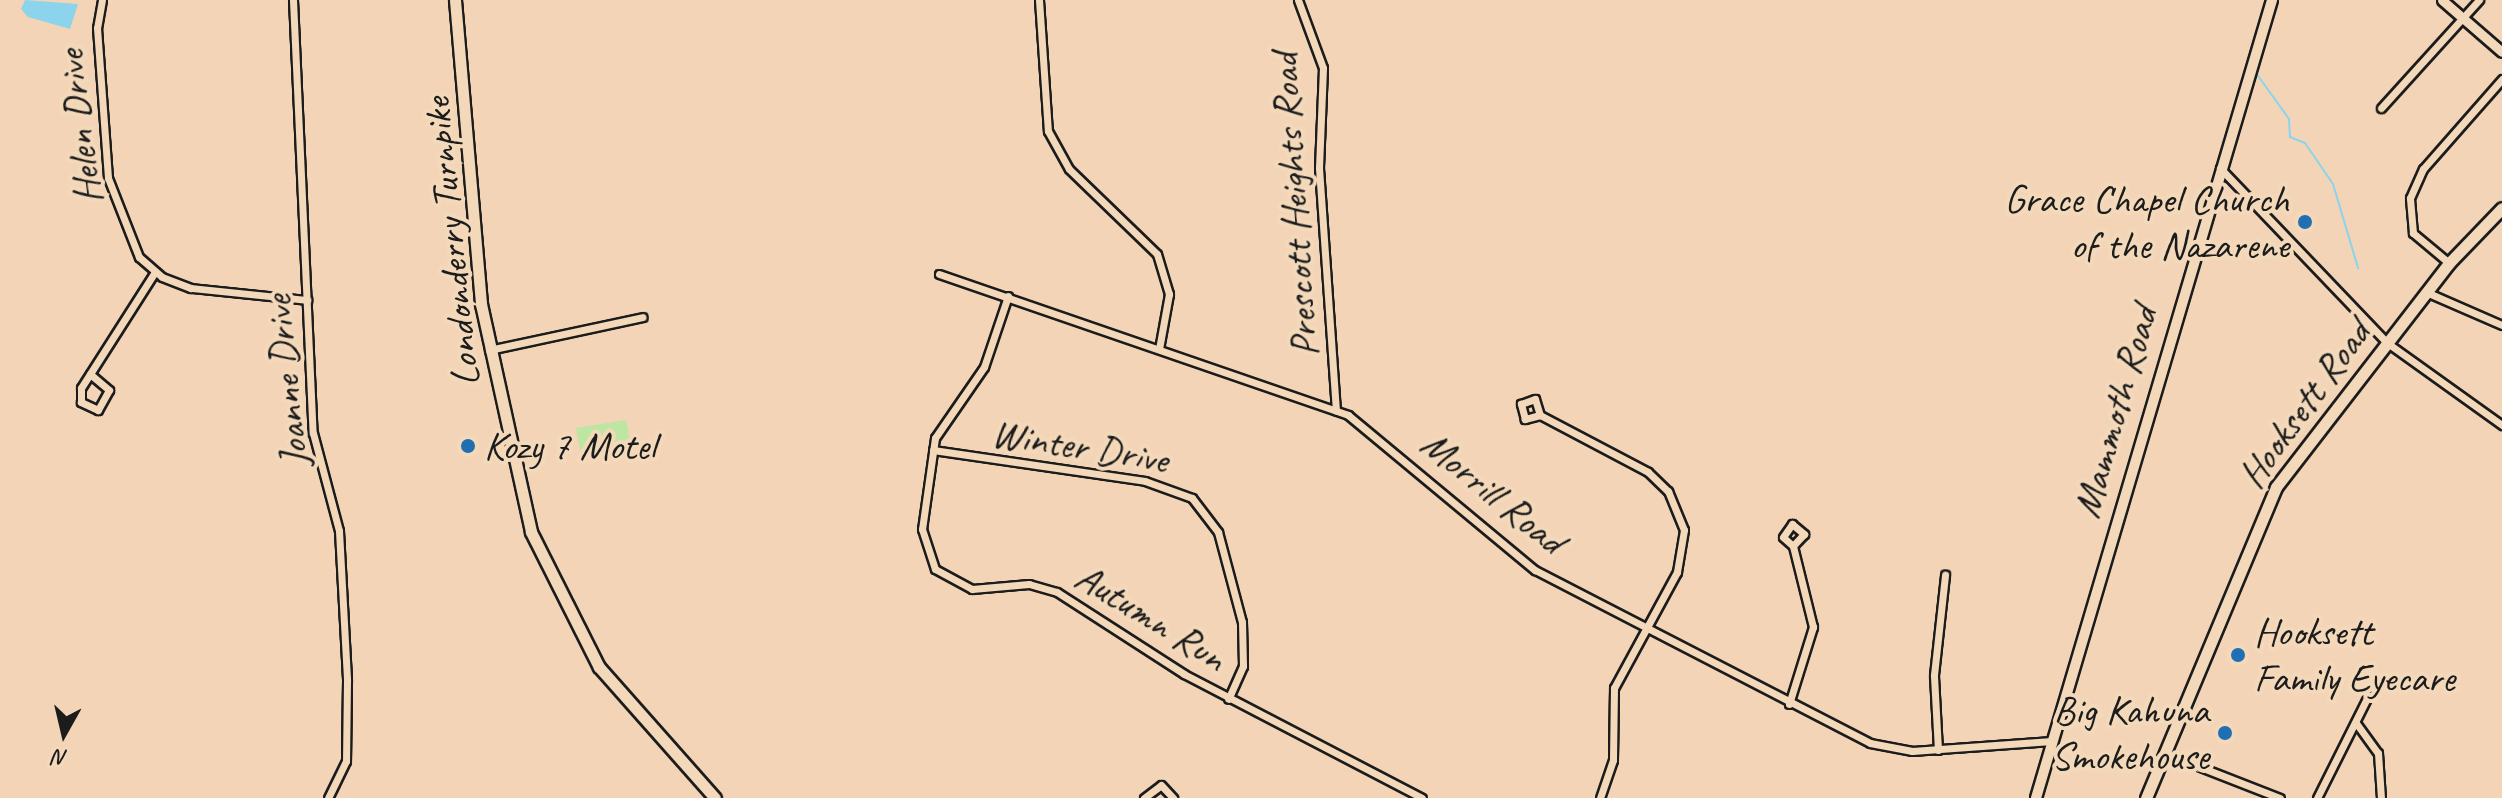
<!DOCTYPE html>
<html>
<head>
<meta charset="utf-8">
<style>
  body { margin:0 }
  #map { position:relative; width:2502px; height:798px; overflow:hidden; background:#f3d4b6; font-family:Caveat,sans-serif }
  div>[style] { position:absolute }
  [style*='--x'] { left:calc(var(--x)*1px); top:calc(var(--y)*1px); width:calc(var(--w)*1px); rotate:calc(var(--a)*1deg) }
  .green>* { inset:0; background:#bde6a2 }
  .water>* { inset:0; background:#8bd4ec }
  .stream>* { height:2px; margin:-1px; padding:0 1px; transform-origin:1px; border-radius:1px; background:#8bd4ec }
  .roads { filter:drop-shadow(2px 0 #1c1c1c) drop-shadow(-2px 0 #1c1c1c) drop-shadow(0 2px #1c1c1c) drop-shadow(0 -2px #1c1c1c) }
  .minor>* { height:7px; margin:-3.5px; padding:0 3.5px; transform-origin:3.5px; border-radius:3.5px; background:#f3d9ba }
  .tertiary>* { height:9px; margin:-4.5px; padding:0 4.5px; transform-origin:4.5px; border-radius:4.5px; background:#f3d9ba }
  .secondary>* { height:10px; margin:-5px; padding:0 5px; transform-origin:5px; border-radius:5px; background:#f3d9ba }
  .primary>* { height:11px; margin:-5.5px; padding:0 5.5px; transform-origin:5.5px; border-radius:5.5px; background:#f3d9ba }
  .dots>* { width:22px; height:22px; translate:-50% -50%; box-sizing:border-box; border:4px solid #f3d9ba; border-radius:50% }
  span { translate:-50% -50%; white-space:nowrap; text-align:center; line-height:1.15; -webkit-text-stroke:8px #f3d9ba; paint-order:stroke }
  .street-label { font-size:40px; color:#1c1c1c }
  .poi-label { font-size:40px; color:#1c1c1c }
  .right { translate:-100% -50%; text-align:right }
  .left { translate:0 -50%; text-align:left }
  .north { position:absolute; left:24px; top:694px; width:80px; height:80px; -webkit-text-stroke:6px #f3d9ba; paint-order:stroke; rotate:188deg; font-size:22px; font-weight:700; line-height:32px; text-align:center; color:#1c1c1c }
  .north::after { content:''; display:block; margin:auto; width:28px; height:36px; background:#1c1c1c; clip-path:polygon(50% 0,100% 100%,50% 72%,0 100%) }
</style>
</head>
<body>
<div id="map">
  <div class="green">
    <i style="clip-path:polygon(626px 420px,632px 452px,582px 460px,576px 428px)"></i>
  </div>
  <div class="water">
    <i style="clip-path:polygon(25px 0,78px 4px,70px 29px,28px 17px,21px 9px)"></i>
  </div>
  <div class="stream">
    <i style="--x:2256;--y:73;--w:57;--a:54.3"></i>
    <i style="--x:2289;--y:119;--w:18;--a:87"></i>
    <i style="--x:2290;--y:137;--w:16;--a:22"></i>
    <i style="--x:2305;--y:143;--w:50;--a:55.7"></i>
    <i style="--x:2333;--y:184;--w:88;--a:73.4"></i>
  </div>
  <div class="roads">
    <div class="minor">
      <i style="--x:102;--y:0;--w:28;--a:100"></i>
      <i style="--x:97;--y:28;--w:150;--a:85.8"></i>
      <i style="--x:108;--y:178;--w:85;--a:68.6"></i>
      <i style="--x:139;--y:257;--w:30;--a:41"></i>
      <i style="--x:162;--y:277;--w:31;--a:21"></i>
      <i style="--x:191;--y:288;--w:117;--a:5.9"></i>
      <i style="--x:293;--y:0;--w:433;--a:87.4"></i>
      <i style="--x:313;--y:433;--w:101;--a:75.1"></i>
      <i style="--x:339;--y:531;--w:150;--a:86.9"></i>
      <i style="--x:347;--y:681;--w:80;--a:90.7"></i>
      <i style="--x:346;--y:761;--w:41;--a:115.9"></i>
      <i style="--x:1039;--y:0;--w:131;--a:86.1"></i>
      <i style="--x:1048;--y:131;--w:43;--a:61.1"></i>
      <i style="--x:1069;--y:169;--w:122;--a:44"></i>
      <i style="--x:1157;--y:254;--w:42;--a:73.3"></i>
      <i style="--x:1169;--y:294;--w:56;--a:100.3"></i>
      <i style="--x:1298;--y:0;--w:72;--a:69.8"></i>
      <i style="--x:1323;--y:68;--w:100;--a:92.3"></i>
      <i style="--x:1319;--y:168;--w:243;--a:86"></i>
      <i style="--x:2381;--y:108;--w:146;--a:-47.8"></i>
      <i style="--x:2220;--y:168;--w:240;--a:46.3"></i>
      <i style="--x:2386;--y:342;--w:143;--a:35.6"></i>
      <i style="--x:2449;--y:263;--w:47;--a:-140.2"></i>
      <i style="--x:2413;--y:233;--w:35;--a:-95"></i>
      <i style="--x:2410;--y:198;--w:32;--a:-66"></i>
      <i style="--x:2423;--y:169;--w:120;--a:-48.7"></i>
      <i style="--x:939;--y:274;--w:433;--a:19"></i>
      <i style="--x:1348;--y:415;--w:243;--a:39.7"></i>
      <i style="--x:1535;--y:570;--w:377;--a:27.3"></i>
      <i style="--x:1870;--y:743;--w:43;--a:10.8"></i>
      <i style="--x:1912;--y:751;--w:140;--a:-4.1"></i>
      <i style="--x:2426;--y:292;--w:83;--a:23.5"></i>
      <i style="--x:1008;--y:296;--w:75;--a:108.7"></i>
      <i style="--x:984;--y:367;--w:86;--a:124.6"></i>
      <i style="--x:935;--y:438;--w:92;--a:98.1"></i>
      <i style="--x:922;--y:529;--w:42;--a:72"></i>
      <i style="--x:935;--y:569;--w:42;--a:28.4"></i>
      <i style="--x:972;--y:589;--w:57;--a:-5"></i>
      <i style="--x:1029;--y:584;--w:29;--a:16"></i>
      <i style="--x:1057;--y:592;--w:151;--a:32.8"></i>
      <i style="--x:1184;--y:674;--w:268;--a:27.5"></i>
      <i style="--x:489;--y:350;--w:157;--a:-12.1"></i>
      <i style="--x:90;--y:374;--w:25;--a:40"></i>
      <i style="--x:109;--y:390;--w:23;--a:119"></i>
      <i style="--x:98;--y:410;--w:19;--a:-155"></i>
      <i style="--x:81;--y:402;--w:14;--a:-90"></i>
      <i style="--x:81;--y:388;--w:138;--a:-57.5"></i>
      <i style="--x:1540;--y:415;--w:16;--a:165"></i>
      <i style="--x:1525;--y:419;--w:16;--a:-105"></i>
      <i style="--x:1521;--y:404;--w:15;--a:-20"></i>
      <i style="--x:1535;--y:399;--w:17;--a:73"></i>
      <i style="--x:1540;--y:415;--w:122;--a:27.8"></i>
      <i style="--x:1648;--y:472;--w:28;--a:44"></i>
      <i style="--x:1668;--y:491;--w:42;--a:67.7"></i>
      <i style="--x:1684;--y:530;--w:43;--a:99.5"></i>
      <i style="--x:1677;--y:572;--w:132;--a:118.5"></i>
      <i style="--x:1614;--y:688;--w:72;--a:90.8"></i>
      <i style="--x:1613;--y:760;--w:40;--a:108.9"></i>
      <i style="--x:933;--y:450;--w:214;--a:8.3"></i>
      <i style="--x:1145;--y:481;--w:50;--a:19.9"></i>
      <i style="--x:1192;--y:498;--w:43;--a:52.6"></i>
      <i style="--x:1218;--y:532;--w:93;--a:75.1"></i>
      <i style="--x:1242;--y:622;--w:44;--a:88.7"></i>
      <i style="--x:1243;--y:666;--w:36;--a:114"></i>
      <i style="--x:1789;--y:704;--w:81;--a:-72.7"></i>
      <i style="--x:1813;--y:627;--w:83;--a:-103.9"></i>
      <i style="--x:1793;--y:546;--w:13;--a:-138"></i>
      <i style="--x:1783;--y:537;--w:16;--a:-55"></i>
      <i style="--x:1792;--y:524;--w:16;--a:40"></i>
      <i style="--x:1804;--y:534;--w:16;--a:133"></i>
      <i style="--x:2356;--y:723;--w:37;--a:54"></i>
      <i style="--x:2378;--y:753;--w:45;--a:86.2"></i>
      <i style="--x:1938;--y:750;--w:75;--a:-93.1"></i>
      <i style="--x:1934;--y:675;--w:101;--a:-83.7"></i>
      <i style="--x:2167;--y:754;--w:121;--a:21.3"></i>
      <i style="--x:1144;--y:798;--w:21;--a:-37"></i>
      <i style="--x:1161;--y:785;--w:18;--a:47"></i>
      <i style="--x:2317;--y:798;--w:114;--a:-63.4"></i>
    </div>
    <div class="tertiary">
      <i style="--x:2442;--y:0;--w:79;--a:40.9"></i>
    </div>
    <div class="secondary">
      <i style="--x:2036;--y:798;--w:832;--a:-73.52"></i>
    </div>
    <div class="primary">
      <i style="--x:455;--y:0;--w:305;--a:85.1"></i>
      <i style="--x:481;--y:304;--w:233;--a:77.6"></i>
      <i style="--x:531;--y:532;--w:151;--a:63.3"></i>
      <i style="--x:599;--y:667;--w:175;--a:48.5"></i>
      <i style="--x:2146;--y:798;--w:337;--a:-67.3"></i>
      <i style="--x:2276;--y:487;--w:283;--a:-52.3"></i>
      <i style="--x:2449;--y:263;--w:76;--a:-46.1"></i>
    </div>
  </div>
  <div class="dots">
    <i style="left:2305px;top:222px;background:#1f6fb2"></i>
    <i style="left:468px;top:446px;background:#1f6fb2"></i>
    <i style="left:2238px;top:655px;background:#1f6fb2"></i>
    <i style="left:2225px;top:733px;background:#1f6fb2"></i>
  </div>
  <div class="street-label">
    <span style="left:79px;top:127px;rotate:-97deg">Helen Drive</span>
    <span style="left:1294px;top:205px;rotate:-94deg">Prescott Heights Road</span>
    <span style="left:451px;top:242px;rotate:-96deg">Londonderry Turnpike</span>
    <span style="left:286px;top:381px;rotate:-96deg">Joanne Drive</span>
    <span style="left:2304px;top:404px;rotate:-54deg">Hooksett Road</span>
    <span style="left:2115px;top:412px;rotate:-74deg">Mammoth Road</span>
    <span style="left:1080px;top:446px;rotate:9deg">Winter Drive</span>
    <span style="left:1493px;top:492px;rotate:39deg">Morrill Road</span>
    <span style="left:1151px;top:617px;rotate:32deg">Autumn Run</span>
  </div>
  <div class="poi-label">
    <span class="right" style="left:2289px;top:222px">Grace Chapel Church<br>of the Nazarene</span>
    <span class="left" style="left:484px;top:446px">Kozy 7 Motel</span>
    <span class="left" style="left:2254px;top:655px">Hooksett<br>Family Eyecare</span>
    <span class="right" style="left:2209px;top:733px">Big Kahuna<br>Smokehouse</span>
  </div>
  <div class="north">N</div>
</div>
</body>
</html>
